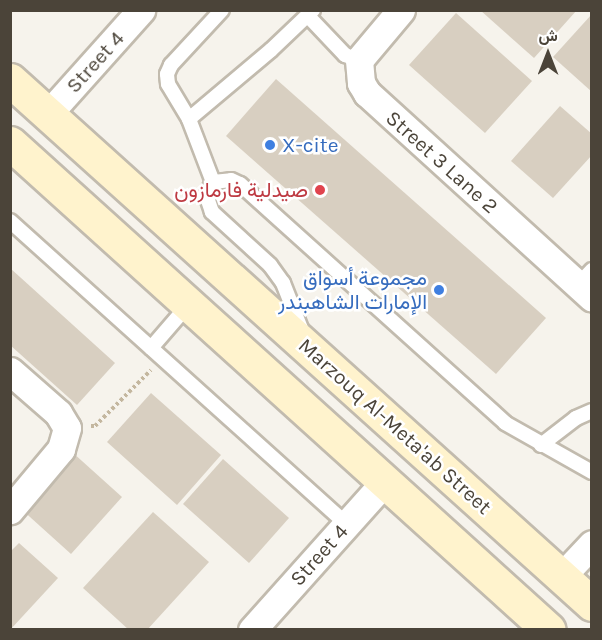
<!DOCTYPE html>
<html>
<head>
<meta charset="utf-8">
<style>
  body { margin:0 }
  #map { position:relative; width:602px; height:640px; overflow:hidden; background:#f6f3ec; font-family:Karla,Vazirmatn,sans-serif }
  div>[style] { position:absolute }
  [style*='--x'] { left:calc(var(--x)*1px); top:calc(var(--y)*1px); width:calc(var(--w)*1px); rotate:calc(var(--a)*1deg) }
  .building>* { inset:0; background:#d8cfc1 }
  .path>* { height:4px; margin-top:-2px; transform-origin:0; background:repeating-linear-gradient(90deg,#c4b79f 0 3px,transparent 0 6px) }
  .roads { filter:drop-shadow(2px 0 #c2bbae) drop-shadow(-2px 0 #c2bbae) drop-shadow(0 2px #c2bbae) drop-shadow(0 -2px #c2bbae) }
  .lane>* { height:14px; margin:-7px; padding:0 7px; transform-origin:7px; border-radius:7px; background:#fff }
  .street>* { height:27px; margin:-13.5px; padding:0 13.5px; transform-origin:13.5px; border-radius:13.5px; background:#fff }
  .secondary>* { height:33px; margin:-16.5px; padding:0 16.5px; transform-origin:16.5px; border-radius:16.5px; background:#fff3cd }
  .dots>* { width:16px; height:16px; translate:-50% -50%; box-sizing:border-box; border:3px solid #fff; border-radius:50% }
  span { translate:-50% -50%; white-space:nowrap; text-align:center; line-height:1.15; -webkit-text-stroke:5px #fff; paint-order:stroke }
  .street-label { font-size:21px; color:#4b4439 }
  .shop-label { font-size:21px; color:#366cbe }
  .left { translate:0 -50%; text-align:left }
  .right { translate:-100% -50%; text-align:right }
  .health-label { font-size:21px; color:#be3a42 }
  .frame { position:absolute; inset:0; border:12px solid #4b4439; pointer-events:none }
  .north { position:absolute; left:518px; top:24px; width:60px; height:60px; -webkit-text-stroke:4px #fff; paint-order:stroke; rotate:0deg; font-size:16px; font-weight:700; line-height:24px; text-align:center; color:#4b4439 }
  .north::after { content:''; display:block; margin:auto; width:21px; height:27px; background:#4b4439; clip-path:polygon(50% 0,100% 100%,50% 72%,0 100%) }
</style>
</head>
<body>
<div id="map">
  <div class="building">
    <i style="clip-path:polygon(480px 10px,577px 10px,534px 58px)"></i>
    <i style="clip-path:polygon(456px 13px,532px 81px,485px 133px,409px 65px)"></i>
    <i style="clip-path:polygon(592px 14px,592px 92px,553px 57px)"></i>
    <i style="clip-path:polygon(276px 79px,546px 318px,496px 374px,226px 136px)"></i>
    <i style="clip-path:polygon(560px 106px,592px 134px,592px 155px,553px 198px,511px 161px)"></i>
    <i style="clip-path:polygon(10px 268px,115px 363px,77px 405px,10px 345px)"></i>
    <i style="clip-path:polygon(151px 393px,221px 455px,177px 505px,107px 442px)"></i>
    <i style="clip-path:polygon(72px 452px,122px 497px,71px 554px,20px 508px)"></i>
    <i style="clip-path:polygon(223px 459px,289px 518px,249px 563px,183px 504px)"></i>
    <i style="clip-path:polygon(153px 512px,209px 562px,147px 630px,129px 630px,83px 588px)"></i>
    <i style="clip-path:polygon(19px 543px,58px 578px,10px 630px,10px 552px)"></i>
  </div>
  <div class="path">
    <i style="--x:91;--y:426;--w:4;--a:0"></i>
    <i style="--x:95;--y:426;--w:79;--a:-45"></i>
  </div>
  <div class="roads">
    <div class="lane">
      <i style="--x:308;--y:16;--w:54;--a:46.5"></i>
      <i style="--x:345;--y:55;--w:15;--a:20"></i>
      <i style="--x:189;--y:119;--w:107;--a:-40.1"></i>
      <i style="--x:271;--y:50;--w:58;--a:-43.6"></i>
      <i style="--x:213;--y:182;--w:67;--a:-110.9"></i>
      <i style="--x:189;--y:119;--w:41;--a:-121"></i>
      <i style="--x:168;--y:84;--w:10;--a:-96"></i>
      <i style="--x:167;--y:74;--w:10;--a:-66"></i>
      <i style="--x:171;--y:65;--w:75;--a:-47.2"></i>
      <i style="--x:10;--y:221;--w:452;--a:42"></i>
      <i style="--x:577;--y:286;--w:22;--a:-47"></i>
      <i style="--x:302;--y:331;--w:52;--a:-111.6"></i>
      <i style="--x:283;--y:283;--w:22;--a:-126"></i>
      <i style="--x:270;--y:265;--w:79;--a:-137.6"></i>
      <i style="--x:212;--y:212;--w:18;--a:-109"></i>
      <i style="--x:206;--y:195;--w:15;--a:-62"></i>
      <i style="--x:213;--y:182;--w:18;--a:-6"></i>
      <i style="--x:231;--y:180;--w:10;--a:24"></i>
      <i style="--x:240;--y:184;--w:357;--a:42"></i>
      <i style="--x:505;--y:423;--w:100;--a:29.4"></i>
      <i style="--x:151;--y:348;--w:58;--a:-49.2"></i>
      <i style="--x:541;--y:445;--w:44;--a:-37.6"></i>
      <i style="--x:576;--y:418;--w:17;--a:-24"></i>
    </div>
    <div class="street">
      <i style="--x:401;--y:10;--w:65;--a:130"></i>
      <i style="--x:359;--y:60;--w:23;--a:85"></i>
      <i style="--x:361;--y:83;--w:12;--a:59"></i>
      <i style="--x:367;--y:93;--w:304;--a:42.3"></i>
      <i style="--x:48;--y:114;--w:140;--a:-48.2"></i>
      <i style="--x:10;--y:371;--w:64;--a:41.2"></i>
      <i style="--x:58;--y:413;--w:17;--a:59"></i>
      <i style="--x:67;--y:428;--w:22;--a:106"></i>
      <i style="--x:61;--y:449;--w:80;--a:129.9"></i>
      <i style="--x:561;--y:577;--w:45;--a:-46.8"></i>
      <i style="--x:252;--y:630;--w:200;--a:-48.2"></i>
    </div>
    <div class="secondary">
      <i style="--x:10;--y:80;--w:783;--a:42"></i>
      <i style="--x:10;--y:143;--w:726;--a:42.1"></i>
    </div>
  </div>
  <div class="dots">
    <i style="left:270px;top:145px;background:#3f7fe0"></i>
    <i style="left:320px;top:190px;background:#e0444e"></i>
    <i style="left:439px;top:290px;background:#3f7fe0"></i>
  </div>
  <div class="street-label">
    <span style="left:95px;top:62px;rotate:-48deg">Street 4</span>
    <span style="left:442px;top:162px;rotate:42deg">Street 3 Lane 2</span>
    <span style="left:395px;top:426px;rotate:42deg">Marzouq Al-Meta'ab Street</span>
    <span style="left:319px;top:555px;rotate:-48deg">Street 4</span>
  </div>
  <div class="shop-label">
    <span class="left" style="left:282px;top:145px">X-cite</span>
    <span class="right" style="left:427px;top:290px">مجموعة أسواق<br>الإمارات الشاهبندر</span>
  </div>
  <div class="health-label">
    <span class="right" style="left:308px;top:190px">صيدلية فارمازون</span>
  </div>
  <div class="frame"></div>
  <div class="north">ش</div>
</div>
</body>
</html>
